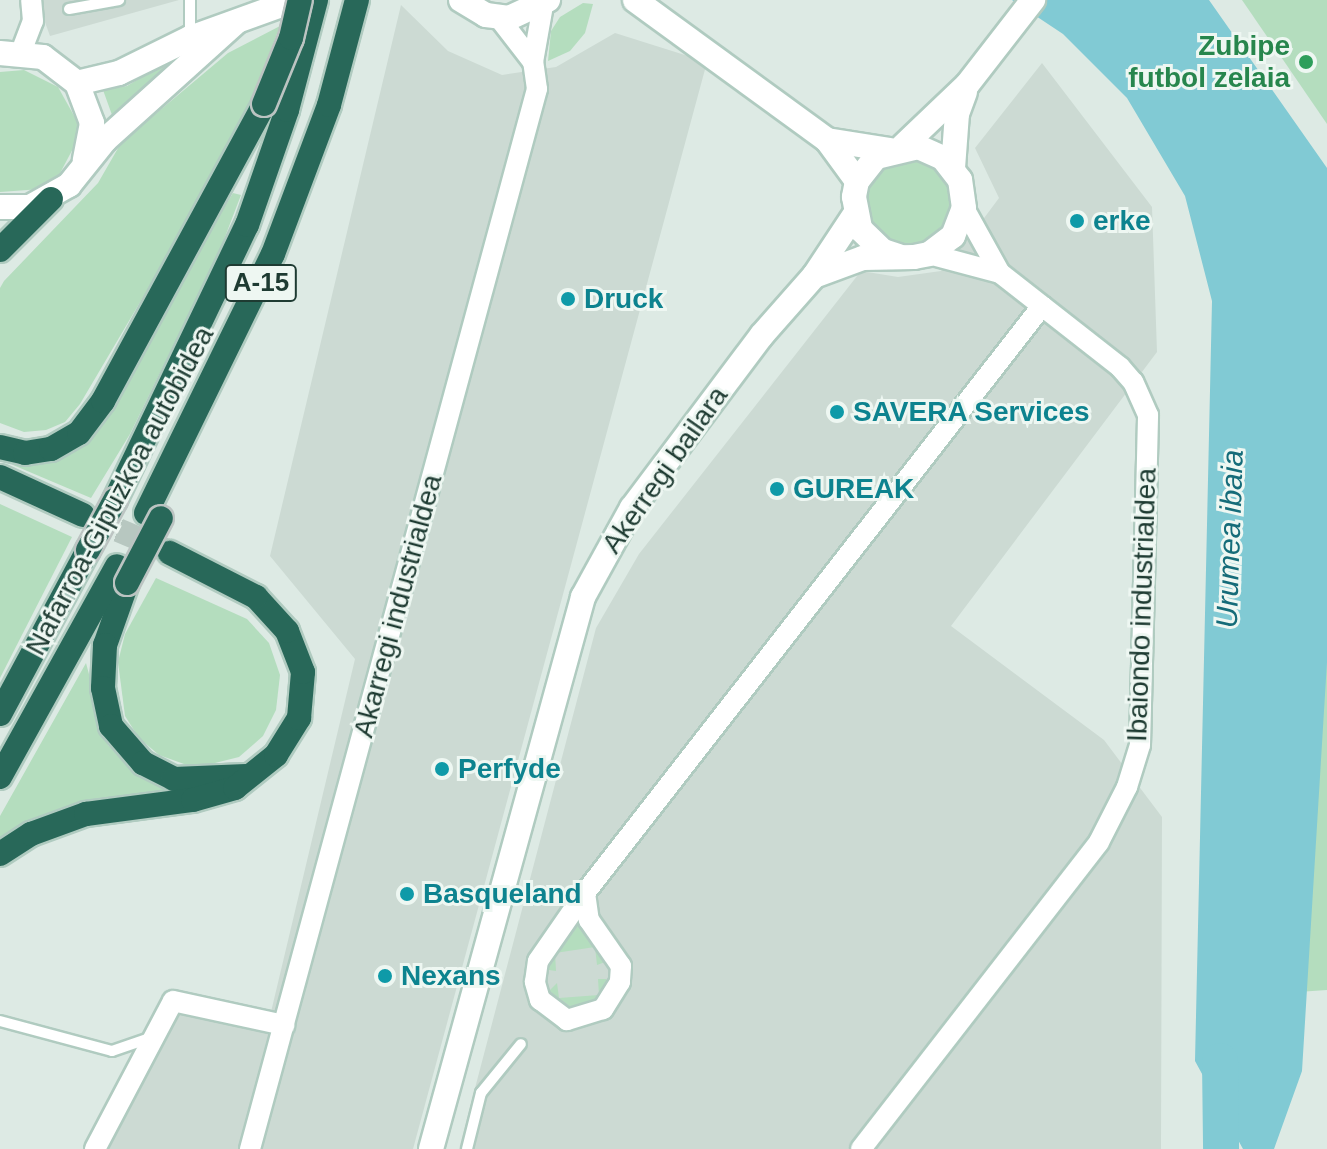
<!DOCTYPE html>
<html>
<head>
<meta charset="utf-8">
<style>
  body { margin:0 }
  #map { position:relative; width:1327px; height:1149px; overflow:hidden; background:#ddeae4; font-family:Helvetica,sans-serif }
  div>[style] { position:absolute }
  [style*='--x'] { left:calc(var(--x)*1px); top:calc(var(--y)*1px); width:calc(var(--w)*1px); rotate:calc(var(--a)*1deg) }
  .built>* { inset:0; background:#ccdad3 }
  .green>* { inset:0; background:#b4ddbe }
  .round { border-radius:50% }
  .water>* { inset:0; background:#81cad4 }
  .river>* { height:36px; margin:-18px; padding:0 18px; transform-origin:18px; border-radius:18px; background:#81cad4 }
  .motorway-tunnel>* { height:24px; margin-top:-12px; transform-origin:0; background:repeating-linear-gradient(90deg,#b7c7c0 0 24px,transparent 0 36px) }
  .roads { filter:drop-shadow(2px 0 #b0cbc0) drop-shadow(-2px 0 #b0cbc0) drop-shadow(0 2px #b0cbc0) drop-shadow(0 -2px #b0cbc0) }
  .service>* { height:10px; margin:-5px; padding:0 5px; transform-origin:5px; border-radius:5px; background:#fff }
  .minor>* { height:20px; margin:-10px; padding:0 10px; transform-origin:10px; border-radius:10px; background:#fff }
  .secondary>* { height:24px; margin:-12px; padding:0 12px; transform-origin:12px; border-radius:12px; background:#fff }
  .motorway>* { height:24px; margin:-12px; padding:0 12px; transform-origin:12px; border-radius:12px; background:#286859 }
  .bridges { filter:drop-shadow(2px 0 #bcc4c2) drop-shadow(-2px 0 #bcc4c2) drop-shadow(0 2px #bcc4c2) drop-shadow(0 -2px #bcc4c2) }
  .motorway-bridge>* { height:24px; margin:-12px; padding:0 12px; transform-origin:12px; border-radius:12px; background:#286859 }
  .dots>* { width:22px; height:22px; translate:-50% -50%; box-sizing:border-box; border:4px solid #eef7f2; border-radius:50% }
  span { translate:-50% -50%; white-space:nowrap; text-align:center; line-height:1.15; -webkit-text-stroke:6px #eef7f2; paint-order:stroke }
  .shield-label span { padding:2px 6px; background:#eef7f2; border:2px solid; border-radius:6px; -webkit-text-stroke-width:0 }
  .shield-label { font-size:26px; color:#1e3b32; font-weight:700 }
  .leisure-label { font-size:28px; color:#27864d; font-weight:700 }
  .right { translate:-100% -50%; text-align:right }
  .culture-label { font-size:28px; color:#0d838f; font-weight:700 }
  .left { translate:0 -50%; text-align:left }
  .street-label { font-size:28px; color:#1e3b32 }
  .water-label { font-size:30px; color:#156c79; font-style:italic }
</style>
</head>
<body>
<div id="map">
  <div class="built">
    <i style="clip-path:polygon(37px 0,179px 0,50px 36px)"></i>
    <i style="clip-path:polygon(401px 5px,448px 51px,502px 75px,556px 67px,615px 33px,707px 62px,413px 1149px,84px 1149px,167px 990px,271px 1012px,355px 659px,270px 556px)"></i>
    <i style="clip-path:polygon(1042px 63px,1152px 207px,1157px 352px,951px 626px,1104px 740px,1162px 817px,1161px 1149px,459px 1149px,596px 628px,639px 554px,861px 271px,898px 277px,941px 271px,964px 245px,999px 198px,975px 148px)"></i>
  </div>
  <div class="green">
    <i style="clip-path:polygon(1242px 0,1327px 0,1327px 124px)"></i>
    <i style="clip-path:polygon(583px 3px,593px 4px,585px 33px,570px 51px,548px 61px,551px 31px,560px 17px)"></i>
    <i style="clip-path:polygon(280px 26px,238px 136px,80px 404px,65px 422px,46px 430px,24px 432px,0 423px,0 288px,4px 281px,98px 183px,121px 143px,228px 53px)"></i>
    <i style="clip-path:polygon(191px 47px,112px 115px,103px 90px,127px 86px)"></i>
    <i style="clip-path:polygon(24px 70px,58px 87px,77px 121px,77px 141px,58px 177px,41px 189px,0 192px,0 72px)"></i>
    <i class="round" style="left:867px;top:160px;width:86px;height:86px"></i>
    <i style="clip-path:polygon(233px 193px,241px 195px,220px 250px,130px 434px,91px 498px,13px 465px,60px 457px,163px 309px)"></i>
    <i style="clip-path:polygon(1327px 236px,1327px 990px,1298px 992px)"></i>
    <i style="clip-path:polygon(0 504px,72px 537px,0 678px)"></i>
    <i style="clip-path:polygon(156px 578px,247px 619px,269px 643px,280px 675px,276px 710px,263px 736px,239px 757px,207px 765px,184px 764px,159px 755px,139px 738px,125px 716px,118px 662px,125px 634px)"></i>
    <i style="clip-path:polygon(86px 663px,108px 745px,129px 768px,170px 792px,0 840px,0 816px)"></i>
    <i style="clip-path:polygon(577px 919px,605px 962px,597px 965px,595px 947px,555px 953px,556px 971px,549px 970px,546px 966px)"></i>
    <i style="clip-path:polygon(598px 979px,606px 979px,609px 987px,595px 1002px,572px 1008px,549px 991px,557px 983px,559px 998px,599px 995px)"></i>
  </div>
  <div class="water">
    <i style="clip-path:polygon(1012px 0,1209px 0,1327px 168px,1327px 662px,1302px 1071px,1274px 1149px,1243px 1149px,1195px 1061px,1212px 301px,1185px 196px,1127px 98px,1063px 34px)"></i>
  </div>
  <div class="river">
    <i style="--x:1220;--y:1061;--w:88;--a:89.3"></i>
  </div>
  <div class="motorway-tunnel">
    <i style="--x:85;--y:516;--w:87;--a:23"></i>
  </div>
  <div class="roads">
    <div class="service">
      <i style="--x:190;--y:0;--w:36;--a:90"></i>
      <i style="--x:69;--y:9;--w:51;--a:-10.2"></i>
      <i style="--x:0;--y:1021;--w:116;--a:15"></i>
      <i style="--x:112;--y:1051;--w:43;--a:-18.9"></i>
      <i style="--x:467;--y:1149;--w:58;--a:-76"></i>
      <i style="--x:481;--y:1093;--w:63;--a:-50.8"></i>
    </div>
    <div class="minor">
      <i style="--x:21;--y:52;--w:33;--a:-69"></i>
      <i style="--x:33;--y:21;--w:21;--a:-95"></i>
      <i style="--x:533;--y:62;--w:58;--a:-80"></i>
      <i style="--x:929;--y:254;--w:73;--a:15"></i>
      <i style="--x:585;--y:893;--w:27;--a:82"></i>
      <i style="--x:589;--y:920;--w:56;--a:55.2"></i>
      <i style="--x:621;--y:966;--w:16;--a:94"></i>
      <i style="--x:620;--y:982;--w:32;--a:122"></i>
      <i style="--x:603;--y:1009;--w:38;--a:163"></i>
      <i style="--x:567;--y:1020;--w:34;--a:-143"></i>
      <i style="--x:540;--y:1000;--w:19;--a:-106"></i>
      <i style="--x:535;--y:982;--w:21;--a:-82"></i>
      <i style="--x:538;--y:961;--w:83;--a:-55.3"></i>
      <i style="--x:585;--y:893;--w:744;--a:-52.1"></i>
      <i style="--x:95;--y:1149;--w:167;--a:-62.2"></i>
      <i style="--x:173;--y:1001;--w:114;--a:12.2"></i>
      <i style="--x:250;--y:1149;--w:1098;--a:-74.85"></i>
      <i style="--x:537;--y:89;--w:27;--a:-98"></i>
      <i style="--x:533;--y:62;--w:56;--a:-127.7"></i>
      <i style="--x:861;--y:1149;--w:388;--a:-52.2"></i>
      <i style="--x:1099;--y:842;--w:62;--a:-63"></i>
      <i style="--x:1127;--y:787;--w:44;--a:-72.8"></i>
      <i style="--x:1140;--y:745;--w:330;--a:-88.6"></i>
      <i style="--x:1148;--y:415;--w:36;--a:-114"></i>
      <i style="--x:1133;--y:382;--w:20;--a:-131"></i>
      <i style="--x:1120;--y:367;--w:152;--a:-141.9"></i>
      <i style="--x:1000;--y:273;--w:74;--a:-119"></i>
    </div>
    <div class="secondary">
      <i style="--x:461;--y:0;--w:29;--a:31"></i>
      <i style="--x:486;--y:15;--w:23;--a:7"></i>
      <i style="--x:509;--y:18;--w:43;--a:-24.8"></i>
      <i style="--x:635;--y:0;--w:238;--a:36.1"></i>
      <i style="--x:827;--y:140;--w:51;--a:53.8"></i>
      <i style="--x:0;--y:53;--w:43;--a:5.3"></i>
      <i style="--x:43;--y:57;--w:43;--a:37.4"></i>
      <i style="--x:77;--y:83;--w:43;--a:69.4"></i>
      <i style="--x:92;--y:123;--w:38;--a:101"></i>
      <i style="--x:77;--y:83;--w:43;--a:-13.4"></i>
      <i style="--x:119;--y:73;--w:79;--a:-26.2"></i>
      <i style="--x:190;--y:38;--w:95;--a:-19.8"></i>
      <i style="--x:827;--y:140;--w:64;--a:9"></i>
      <i style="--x:903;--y:146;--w:88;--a:-43.6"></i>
      <i style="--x:967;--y:85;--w:108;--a:-52.2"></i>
      <i style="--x:953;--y:168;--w:54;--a:-85.8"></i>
      <i style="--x:957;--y:114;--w:23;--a:-70"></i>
      <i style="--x:0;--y:207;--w:30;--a:0"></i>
      <i style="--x:30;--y:207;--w:45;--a:-29.4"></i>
      <i style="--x:69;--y:185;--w:58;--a:-51.3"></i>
      <i style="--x:105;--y:140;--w:176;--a:-42"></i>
      <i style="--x:814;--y:276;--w:52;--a:-20.2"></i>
      <i style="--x:863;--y:258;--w:51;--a:-1.1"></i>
      <i style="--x:914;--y:257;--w:15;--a:-11"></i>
      <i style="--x:929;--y:254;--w:30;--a:-37"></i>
      <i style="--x:953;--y:236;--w:30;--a:-69"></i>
      <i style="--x:964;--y:208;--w:28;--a:-98"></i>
      <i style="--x:960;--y:180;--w:28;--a:-128"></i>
      <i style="--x:943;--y:158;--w:27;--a:-156"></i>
      <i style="--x:918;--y:147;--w:43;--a:166.6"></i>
      <i style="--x:876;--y:157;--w:31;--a:128"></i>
      <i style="--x:857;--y:181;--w:16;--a:101"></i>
      <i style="--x:854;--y:197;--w:33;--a:79"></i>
      <i style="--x:860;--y:229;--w:32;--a:44"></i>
      <i style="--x:883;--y:251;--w:16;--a:18"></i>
      <i style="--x:431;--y:1149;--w:573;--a:-74.6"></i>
      <i style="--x:583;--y:597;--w:102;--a:-61.2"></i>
      <i style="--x:632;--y:508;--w:216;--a:-53.1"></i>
      <i style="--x:762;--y:335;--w:79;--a:-48.6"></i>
      <i style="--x:814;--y:276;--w:74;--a:-56.5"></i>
    </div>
    <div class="motorway">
      <i style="--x:0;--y:250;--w:72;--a:-45"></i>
      <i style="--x:0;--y:447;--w:26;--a:13"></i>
      <i style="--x:25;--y:453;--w:26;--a:-9"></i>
      <i style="--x:51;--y:449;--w:32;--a:-30"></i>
      <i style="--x:79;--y:433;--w:40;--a:-53"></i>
      <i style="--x:103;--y:401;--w:338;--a:-61.5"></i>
      <i style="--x:0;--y:477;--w:91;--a:24.6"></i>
      <i style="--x:115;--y:500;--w:305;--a:-64.4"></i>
      <i style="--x:247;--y:225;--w:122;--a:-70.8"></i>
      <i style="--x:287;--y:110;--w:114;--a:-75.2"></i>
      <i style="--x:146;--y:513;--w:288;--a:-63.9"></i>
      <i style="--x:273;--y:254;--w:159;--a:-69.4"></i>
      <i style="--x:329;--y:105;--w:109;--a:-75.1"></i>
      <i style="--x:127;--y:583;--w:66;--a:109.5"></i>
      <i style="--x:105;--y:645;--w:43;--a:92.7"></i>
      <i style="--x:103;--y:688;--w:39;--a:78"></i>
      <i style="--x:111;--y:726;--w:49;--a:49.1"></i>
      <i style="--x:143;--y:763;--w:35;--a:27"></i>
      <i style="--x:174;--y:779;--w:72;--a:-2.4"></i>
      <i style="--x:0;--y:714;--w:186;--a:-61.8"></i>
      <i style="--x:0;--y:777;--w:241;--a:-61"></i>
      <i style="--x:0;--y:854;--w:37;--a:-33"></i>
      <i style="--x:31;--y:834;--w:59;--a:-20"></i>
      <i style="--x:86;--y:814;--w:108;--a:-7.5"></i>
      <i style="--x:193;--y:800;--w:44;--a:-15.9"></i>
      <i style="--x:235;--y:788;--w:53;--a:-38.8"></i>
      <i style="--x:276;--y:755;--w:44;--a:-58.1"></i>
      <i style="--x:299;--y:718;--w:46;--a:-85"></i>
      <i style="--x:303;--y:672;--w:44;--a:-111.3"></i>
      <i style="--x:287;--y:631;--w:46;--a:-132.4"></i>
      <i style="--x:256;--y:597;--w:97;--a:-152.9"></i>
    </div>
  </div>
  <div class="bridges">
    <div class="motorway-bridge">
      <i style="--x:264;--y:104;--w:71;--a:-67.8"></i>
      <i style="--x:291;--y:38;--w:39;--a:-77"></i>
      <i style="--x:88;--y:550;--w:57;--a:-61.6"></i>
      <i style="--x:127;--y:583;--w:73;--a:-62.4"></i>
    </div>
  </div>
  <div class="dots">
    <i style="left:1306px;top:62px;background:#2e9e5b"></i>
    <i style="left:1077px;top:221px;background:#0f9aa8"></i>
    <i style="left:568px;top:299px;background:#0f9aa8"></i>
    <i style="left:837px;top:412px;background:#0f9aa8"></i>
    <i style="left:777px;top:489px;background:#0f9aa8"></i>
    <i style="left:442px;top:769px;background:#0f9aa8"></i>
    <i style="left:407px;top:894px;background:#0f9aa8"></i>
    <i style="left:385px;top:976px;background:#0f9aa8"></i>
  </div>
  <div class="shield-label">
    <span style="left:261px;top:283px">A-15</span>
  </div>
  <div class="leisure-label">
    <span class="right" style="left:1290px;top:62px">Zubipe<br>futbol zelaia</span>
  </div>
  <div class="culture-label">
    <span class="left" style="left:1093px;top:221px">erke</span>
    <span class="left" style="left:584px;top:299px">Druck</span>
    <span class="left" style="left:853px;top:412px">SAVERA Services</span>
    <span class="left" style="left:793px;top:489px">GUREAK</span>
    <span class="left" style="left:458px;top:769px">Perfyde</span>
    <span class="left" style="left:423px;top:894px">Basqueland</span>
    <span class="left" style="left:401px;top:976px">Nexans</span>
  </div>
  <div class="street-label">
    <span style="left:665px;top:470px;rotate:-55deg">Akerregi bailara</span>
    <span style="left:120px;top:491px;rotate:-62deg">Nafarroa-Gipuzkoa autobidea</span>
    <span style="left:1142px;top:605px;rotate:-88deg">Ibaiondo industrialdea</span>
    <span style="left:398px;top:606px;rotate:-75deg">Akarregi industrialdea</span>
  </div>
  <div class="water-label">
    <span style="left:1230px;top:539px;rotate:-88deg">Urumea ibaia</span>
  </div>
</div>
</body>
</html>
